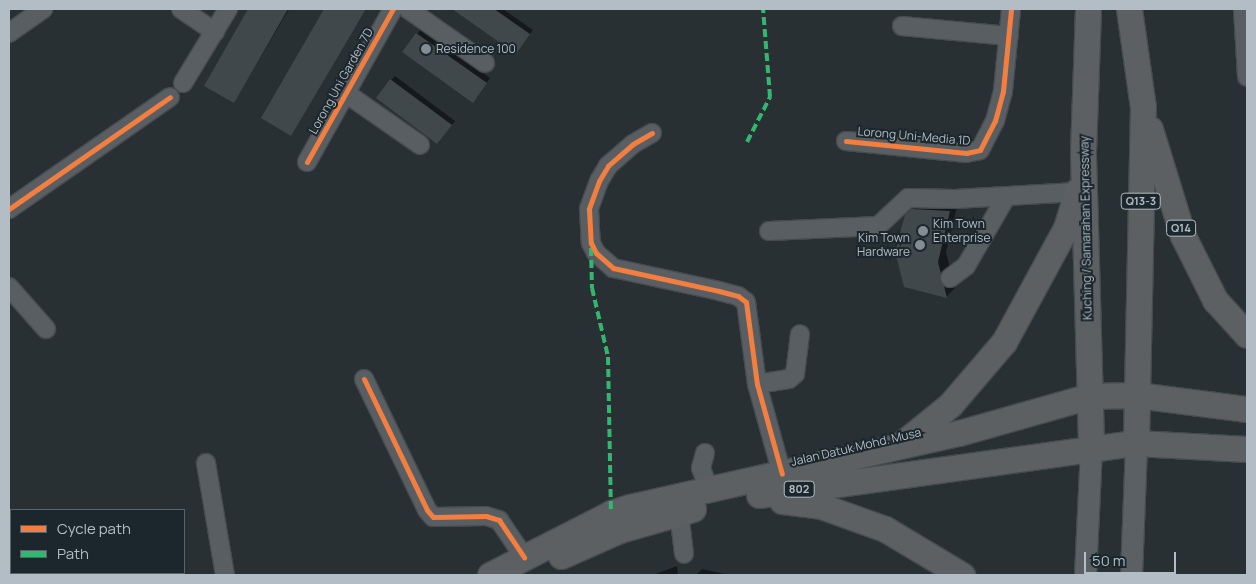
<!DOCTYPE html>
<html>
<head>
<meta charset="utf-8">
<style>
  body { margin:0 }
  #map { position:relative; width:1256px; height:584px; overflow:hidden; background:#283033; font-family:Manrope,sans-serif }
  div>[style] { position:absolute }
  [style*='--x'] { left:calc(var(--x)*1px); top:calc(var(--y)*1px); width:calc(var(--w)*1px); rotate:calc(var(--a)*1deg) }
  .shadow>* { inset:0; background:#0007 }
  .building>* { inset:0; background:#41484b }
  .roads { filter:drop-shadow(1px 0 #464b4e) drop-shadow(-1px 0 #464b4e) drop-shadow(0 1px #464b4e) drop-shadow(0 -1px #464b4e) }
  .minor>* { height:18px; margin:-9px; padding:0 9px; transform-origin:9px; border-radius:9px; background:#585e62 }
  .major>* { height:21px; margin:-10.5px; padding:0 10.5px; transform-origin:10.5px; border-radius:10.5px; background:#5a6064 }
  .highway>* { height:25px; margin:-12.5px; padding:0 12.5px; transform-origin:12.5px; border-radius:12.5px; background:#5c6062 }
  .quiet>* { height:4px; margin-top:-2px; transform-origin:0; background:repeating-linear-gradient(90deg,#33b770 0 8px,transparent 0 12px) }
  .cycleway>* { height:5px; margin:-2.5px; padding:0 2.5px; transform-origin:2.5px; border-radius:2.5px; background:#f27e40 }
  .dots>* { width:14px; height:14px; translate:-50% -50%; box-sizing:border-box; border:2px solid #1c272d; border-radius:50% }
  span { translate:-50% -50%; white-space:nowrap; text-align:center; line-height:1.15; -webkit-text-stroke:4px #1c272d; paint-order:stroke }
  .shield-label span { padding:1px 4px; background:#1c272d; border:1px solid; border-radius:4px; -webkit-text-stroke-width:0 }
  .shield-label { font-size:11px; color:#b2bdc5; font-weight:700 }
  .poi-label { font-size:12px; color:#b2bdc5 }
  .left { translate:0 -50%; text-align:left }
  .right { translate:-100% -50%; text-align:right }
  .street-label { font-size:12px; color:#b2bdc5 }
  .frame { position:absolute; inset:0; border:10px solid #b2bdc5; pointer-events:none }
  .legend { position:absolute; left:10px; top:509px; width:175px; height:65px; box-sizing:border-box; background:#1c272d; border:1px solid #58636a; margin:0; padding:6px 9px; list-style:none; font-size:15px; color:#b2bdc5 }
  .legend li { display:flex; align-items:center; gap:10px; height:25px }
  .legend b { width:25px; border:1px solid #58636a }
  .scale { position:absolute; left:1084px; top:552px; width:92px; height:22px; box-sizing:border-box; border:2px solid #b2bdc5; border-top:0; padding-left:6px; font-size:15px; line-height:18px; white-space:nowrap; color:#b2bdc5; -webkit-text-stroke:4px #1c272d; paint-order:stroke }
</style>
</head>
<body>
<div id="map">
  <div class="shadow">
    <i style="clip-path:polygon(250px 9px,289px 9px,234px 102px,206px 86px)"></i>
    <i style="clip-path:polygon(326px 9px,366px 9px,291px 134px,263px 118px)"></i>
    <i style="clip-path:polygon(454px 9px,503px 9px,533px 30px,516px 52px)"></i>
    <i style="clip-path:polygon(421px 29px,490px 78px,477px 97px,404px 52px)"></i>
    <i style="clip-path:polygon(395px 76px,455px 121px,437px 143px,391px 80px)"></i>
    <i style="clip-path:polygon(922px 200px,958px 203px,946px 252px,955px 288px,946px 297px,906px 216px)"></i>
    <i style="clip-path:polygon(677px 566px,678px 575px,653px 575px)"></i>
    <i style="clip-path:polygon(702px 569px,729px 575px,696px 575px)"></i>
  </div>
  <div class="building">
    <i style="clip-path:polygon(248px 9px,288px 9px,234px 103px,204px 86px)"></i>
    <i style="clip-path:polygon(324px 9px,366px 9px,291px 136px,261px 118px)"></i>
    <i style="clip-path:polygon(452px 9px,494px 9px,530px 34px,516px 54px)"></i>
    <i style="clip-path:polygon(416px 33px,487px 83px,473px 103px,402px 52px)"></i>
    <i style="clip-path:polygon(390px 79px,452px 125px,437px 144px,376px 98px)"></i>
    <i style="clip-path:polygon(912px 209px,950px 211px,938px 262px,947px 298px,904px 287px,895px 251px,905px 215px)"></i>
  </div>
  <div class="roads">
    <div class="minor">
      <i style="--x:181;--y:9;--w:41;--a:34.1"></i>
      <i style="--x:408;--y:9;--w:94;--a:35"></i>
      <i style="--x:1243;--y:9;--w:68;--a:86.6"></i>
      <i style="--x:902;--y:26;--w:107;--a:5.3"></i>
      <i style="--x:9;--y:33;--w:42;--a:-35.2"></i>
      <i style="--x:183;--y:83;--w:87;--a:-58.7"></i>
      <i style="--x:347;--y:94;--w:89;--a:34.9"></i>
      <i style="--x:652;--y:133;--w:22;--a:150"></i>
      <i style="--x:633;--y:144;--w:33;--a:139"></i>
      <i style="--x:608;--y:166;--w:17;--a:121"></i>
      <i style="--x:599;--y:181;--w:30;--a:110"></i>
      <i style="--x:589;--y:209;--w:34;--a:87"></i>
      <i style="--x:591;--y:243;--w:11;--a:63"></i>
      <i style="--x:596;--y:253;--w:23;--a:41"></i>
      <i style="--x:613;--y:268;--w:108;--a:12.2"></i>
      <i style="--x:719;--y:291;--w:20;--a:15"></i>
      <i style="--x:738;--y:296;--w:10;--a:37"></i>
      <i style="--x:746;--y:302;--w:83;--a:82.4"></i>
      <i style="--x:757;--y:384;--w:93;--a:74.5"></i>
      <i style="--x:846;--y:141;--w:121;--a:5.7"></i>
      <i style="--x:966;--y:153;--w:14;--a:-12"></i>
      <i style="--x:980;--y:150;--w:33;--a:-63"></i>
      <i style="--x:995;--y:121;--w:31;--a:-75"></i>
      <i style="--x:1003;--y:91;--w:82;--a:-84.4"></i>
      <i style="--x:307;--y:162;--w:176;--a:-60.7"></i>
      <i style="--x:9;--y:209;--w:196;--a:-34.8"></i>
      <i style="--x:769;--y:231;--w:109;--a:-2.6"></i>
      <i style="--x:878;--y:226;--w:41;--a:-43"></i>
      <i style="--x:908;--y:198;--w:47;--a:1.2"></i>
      <i style="--x:955;--y:199;--w:122;--a:-3.3"></i>
      <i style="--x:950;--y:278;--w:20;--a:-37"></i>
      <i style="--x:966;--y:266;--w:80;--a:-59.9"></i>
      <i style="--x:9;--y:287;--w:56;--a:48.6"></i>
      <i style="--x:364;--y:379;--w:145;--a:64.3"></i>
      <i style="--x:427;--y:510;--w:9;--a:49"></i>
      <i style="--x:433;--y:517;--w:53;--a:-1.1"></i>
      <i style="--x:486;--y:516;--w:14;--a:17"></i>
      <i style="--x:499;--y:520;--w:45;--a:56"></i>
      <i style="--x:757;--y:384;--w:32;--a:-9"></i>
      <i style="--x:789;--y:379;--w:8;--a:-40"></i>
      <i style="--x:795;--y:374;--w:40;--a:-82.9"></i>
      <i style="--x:705;--y:453;--w:16;--a:105"></i>
      <i style="--x:701;--y:468;--w:23;--a:70"></i>
      <i style="--x:206;--y:463;--w:114;--a:80.4"></i>
      <i style="--x:679;--y:512;--w:42;--a:83.2"></i>
    </div>
    <div class="major">
      <i style="--x:1085;--y:575;--w:127;--a:-87.3"></i>
      <i style="--x:1131;--y:575;--w:132;--a:-87.8"></i>
    </div>
    <div class="highway">
      <i style="--x:1088;--y:9;--w:146;--a:92"></i>
      <i style="--x:1083;--y:155;--w:293;--a:88.4"></i>
      <i style="--x:1129;--y:9;--w:99;--a:81.9"></i>
      <i style="--x:1143;--y:107;--w:336;--a:91.2"></i>
      <i style="--x:1150;--y:129;--w:112;--a:72.9"></i>
      <i style="--x:1183;--y:236;--w:72;--a:63.4"></i>
      <i style="--x:1215;--y:300;--w:47;--a:47.6"></i>
      <i style="--x:903;--y:443;--w:60;--a:-39"></i>
      <i style="--x:950;--y:405;--w:83;--a:-49.4"></i>
      <i style="--x:1004;--y:342;--w:130;--a:-61.5"></i>
      <i style="--x:1066;--y:228;--w:39;--a:-73"></i>
      <i style="--x:759;--y:495;--w:381;--a:-7.9"></i>
      <i style="--x:1136;--y:443;--w:111;--a:3.1"></i>
      <i style="--x:782;--y:501;--w:39;--a:7"></i>
      <i style="--x:821;--y:506;--w:68;--a:19.8"></i>
      <i style="--x:885;--y:529;--w:90;--a:30.9"></i>
      <i style="--x:561;--y:556;--w:64;--a:-23.8"></i>
      <i style="--x:620;--y:530;--w:76;--a:-16"></i>
      <i style="--x:490;--y:575;--w:136;--a:-27.1"></i>
      <i style="--x:611;--y:513;--w:20;--a:-18"></i>
      <i style="--x:630;--y:507;--w:337;--a:-12.7"></i>
      <i style="--x:959;--y:433;--w:136;--a:-15.8"></i>
      <i style="--x:1090;--y:396;--w:47;--a:-1.2"></i>
      <i style="--x:1137;--y:395;--w:111;--a:7.3"></i>
    </div>
  </div>
  <div class="quiet">
    <i style="--x:747;--y:142;--w:51;--a:-62.9"></i>
    <i style="--x:770;--y:97;--w:88;--a:-94.5"></i>
    <i style="--x:591;--y:248;--w:40;--a:88.6"></i>
    <i style="--x:592;--y:288;--w:71;--a:76.9"></i>
    <i style="--x:608;--y:357;--w:156;--a:88.9"></i>
  </div>
  <div class="cycleway">
    <i style="--x:652;--y:133;--w:22;--a:150"></i>
    <i style="--x:633;--y:144;--w:33;--a:139"></i>
    <i style="--x:608;--y:166;--w:17;--a:121"></i>
    <i style="--x:599;--y:181;--w:30;--a:110"></i>
    <i style="--x:589;--y:209;--w:34;--a:87"></i>
    <i style="--x:591;--y:243;--w:11;--a:63"></i>
    <i style="--x:596;--y:253;--w:23;--a:41"></i>
    <i style="--x:613;--y:268;--w:108;--a:12.2"></i>
    <i style="--x:719;--y:291;--w:20;--a:15"></i>
    <i style="--x:738;--y:296;--w:10;--a:37"></i>
    <i style="--x:746;--y:302;--w:83;--a:82.4"></i>
    <i style="--x:757;--y:384;--w:93;--a:74.5"></i>
    <i style="--x:846;--y:141;--w:121;--a:5.7"></i>
    <i style="--x:966;--y:153;--w:14;--a:-12"></i>
    <i style="--x:980;--y:150;--w:33;--a:-63"></i>
    <i style="--x:995;--y:121;--w:31;--a:-75"></i>
    <i style="--x:1003;--y:91;--w:82;--a:-84.4"></i>
    <i style="--x:307;--y:162;--w:176;--a:-60.7"></i>
    <i style="--x:9;--y:209;--w:196;--a:-34.8"></i>
    <i style="--x:364;--y:379;--w:145;--a:64.3"></i>
    <i style="--x:427;--y:510;--w:9;--a:49"></i>
    <i style="--x:433;--y:517;--w:53;--a:-1.1"></i>
    <i style="--x:486;--y:516;--w:14;--a:17"></i>
    <i style="--x:499;--y:520;--w:45;--a:56"></i>
  </div>
  <div class="dots">
    <i style="left:426px;top:49px;background:#828c92"></i>
    <i style="left:923px;top:231px;background:#828c92"></i>
    <i style="left:920px;top:245px;background:#828c92"></i>
  </div>
  <div class="shield-label">
    <span style="left:1141px;top:201px">Q13-3</span>
    <span style="left:1181px;top:228px">Q14</span>
    <span style="left:799px;top:489px">802</span>
  </div>
  <div class="poi-label">
    <span class="left" style="left:436px;top:49px">Residence 100</span>
    <span class="left" style="left:933px;top:231px">Kim Town<br>Enterprise</span>
    <span class="right" style="left:910px;top:245px">Kim Town<br>Hardware</span>
  </div>
  <div class="street-label">
    <span style="left:341px;top:81px;rotate:-61deg">Lorong Uni Garden 7D</span>
    <span style="left:914px;top:136px;rotate:5deg">Lorong Uni-Media 1D</span>
    <span style="left:1086px;top:228px;rotate:-91deg">Kuching / Samarahan Expressway</span>
    <span style="left:856px;top:447px;rotate:-13deg">Jalan Datuk Mohd. Musa</span>
  </div>
  <div class="frame"></div>
  <ul class="legend">
  <li><b style="height:6px;background:#f27e40"></b>Cycle path</li>
  <li><b style="height:6px;background:#33b770"></b>Path</li>
  </ul>
  <div class="scale">50 m</div>
</div>
</body>
</html>
